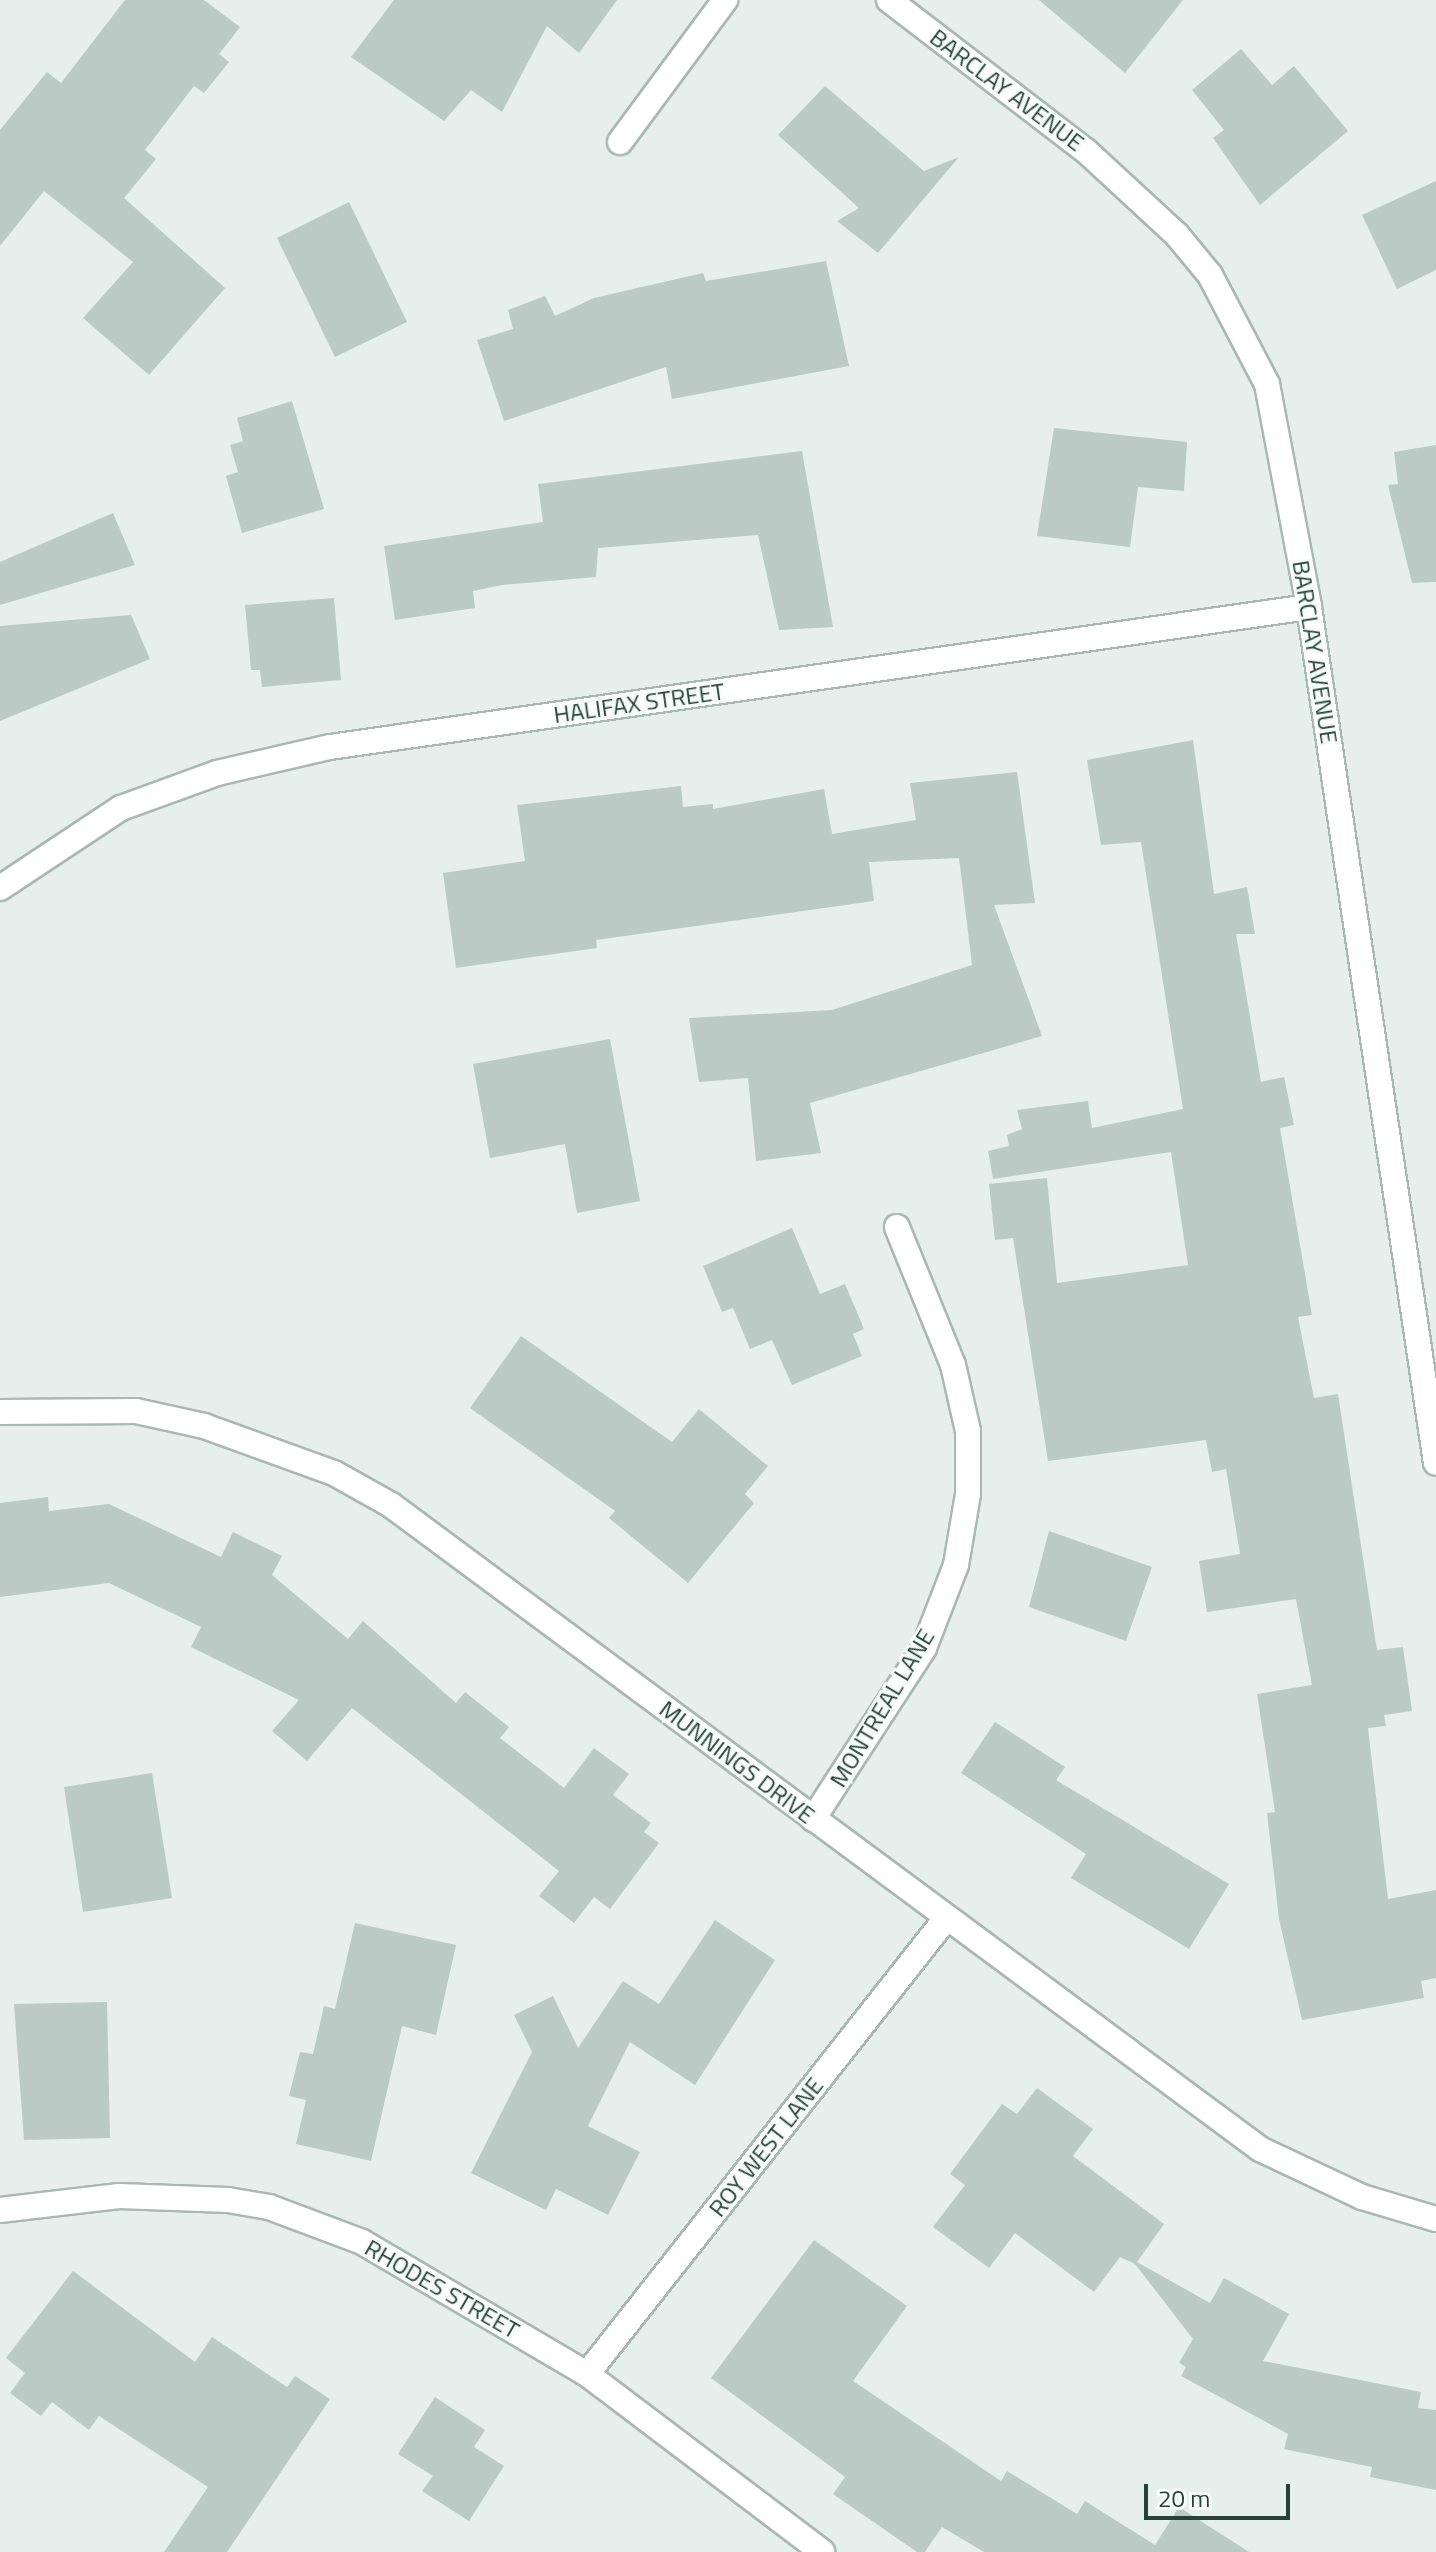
<!DOCTYPE html>
<html>
<head>
<meta charset="utf-8">
<style>
  body { margin:0 }
  #map { position:relative; width:1436px; height:2552px; overflow:hidden; background:#e6efeb; font-family:"Titillium Web",sans-serif }
  div>[style] { position:absolute }
  [style*='--x'] { left:calc(var(--x)*1px); top:calc(var(--y)*1px); width:calc(var(--w)*1px); rotate:calc(var(--a)*1deg) }
  .building>* { inset:0; background:#bbcac4 }
  .roads { filter:drop-shadow(2px 0 #a8b8b2) drop-shadow(-2px 0 #a8b8b2) drop-shadow(0 2px #a8b8b2) drop-shadow(0 -2px #a8b8b2) }
  .street>* { height:24px; margin:-12px; padding:0 12px; transform-origin:12px; border-radius:12px; background:#fff }
  span { translate:-50% -50%; white-space:nowrap; text-align:center; line-height:1.15; -webkit-text-stroke:6px #f7fbf9; paint-order:stroke }
  .street-label { font-size:24px; color:#24423a }
  .scale { position:absolute; left:1144px; top:2484px; width:146px; height:36px; box-sizing:border-box; border:4px solid #24423a; border-top:0; padding-left:10px; font-size:24px; line-height:28px; white-space:nowrap; color:#24423a; -webkit-text-stroke:6px #f7fbf9; paint-order:stroke }
</style>
</head>
<body>
<div id="map">
  <div class="building">
    <i style="clip-path:polygon(125px 0,204px 0,240px 27px,219px 54px,229px 62px,204px 93px,194px 86px,145px 150px,156px 159px,124px 198px,225px 288px,149px 375px,83px 318px,133px 262px,44px 191px,0 246px,0 130px,47px 72px,61px 83px)"></i>
    <i style="clip-path:polygon(394px 0,617px 0,579px 53px,547px 26px,502px 112px,471px 90px,444px 121px,351px 57px)"></i>
    <i style="clip-path:polygon(1039px 0,1183px 0,1125px 73px)"></i>
    <i style="clip-path:polygon(1241px 49px,1272px 85px,1294px 66px,1348px 131px,1260px 205px,1213px 138px,1224px 130px,1192px 90px)"></i>
    <i style="clip-path:polygon(825px 86px,924px 171px,959px 157px,878px 253px,837px 221px,859px 208px,778px 135px)"></i>
    <i style="clip-path:polygon(1436px 181px,1436px 270px,1397px 289px,1362px 215px)"></i>
    <i style="clip-path:polygon(349px 202px,407px 322px,335px 357px,277px 238px)"></i>
    <i style="clip-path:polygon(826px 261px,849px 366px,672px 399px,666px 367px,504px 421px,477px 340px,513px 329px,508px 310px,545px 296px,555px 316px,594px 298px,703px 273px,706px 281px)"></i>
    <i style="clip-path:polygon(292px 401px,324px 509px,242px 533px,226px 476px,238px 472px,230px 445px,243px 441px,237px 418px)"></i>
    <i style="clip-path:polygon(1054px 428px,1187px 442px,1184px 491px,1138px 487px,1130px 547px,1037px 536px)"></i>
    <i style="clip-path:polygon(1436px 445px,1436px 582px,1412px 583px,1388px 485px,1398px 484px,1394px 452px)"></i>
    <i style="clip-path:polygon(802px 451px,833px 627px,779px 630px,758px 535px,598px 548px,596px 577px,502px 585px,473px 591px,475px 608px,395px 620px,384px 546px,543px 522px,538px 484px)"></i>
    <i style="clip-path:polygon(113px 513px,135px 565px,0 605px,0 562px)"></i>
    <i style="clip-path:polygon(334px 598px,341px 680px,262px 687px,260px 670px,251px 670px,245px 605px)"></i>
    <i style="clip-path:polygon(131px 615px,150px 659px,0 721px,0 626px)"></i>
    <i style="clip-path:polygon(1193px 740px,1214px 894px,1247px 887px,1255px 934px,1236px 934px,1261px 1082px,1284px 1077px,1294px 1125px,1280px 1128px,1312px 1315px,1298px 1317px,1314px 1398px,1338px 1394px,1377px 1650px,1403px 1647px,1412px 1711px,1384px 1715px,1386px 1726px,1368px 1728px,1388px 1899px,1436px 1890px,1436px 1978px,1421px 1981px,1424px 1998px,1302px 2020px,1279px 1919px,1267px 1813px,1275px 1812px,1257px 1694px,1312px 1685px,1296px 1599px,1207px 1612px,1199px 1561px,1240px 1554px,1226px 1469px,1212px 1472px,1206px 1440px,1048px 1461px,1013px 1238px,995px 1240px,989px 1184px,1047px 1178px,1057px 1283px,1188px 1265px,1171px 1152px,993px 1179px,988px 1151px,1009px 1146px,1007px 1135px,1022px 1129px,1017px 1110px,1088px 1101px,1092px 1128px,1183px 1109px,1141px 842px,1101px 845px,1087px 760px)"></i>
    <i style="clip-path:polygon(1017px 772px,1035px 903px,994px 905px,1042px 1036px,810px 1103px,821px 1153px,756px 1161px,748px 1078px,699px 1082px,689px 1018px,832px 1010px,972px 965px,959px 858px,869px 862px,874px 901px,596px 940px,597px 948px,456px 968px,443px 873px,525px 861px,517px 805px,681px 786px,683px 807px,713px 804px,713px 809px,824px 789px,832px 834px,916px 820px,910px 783px)"></i>
    <i style="clip-path:polygon(610px 1039px,640px 1201px,577px 1213px,565px 1144px,490px 1158px,473px 1064px)"></i>
    <i style="clip-path:polygon(792px 1228px,820px 1294px,845px 1284px,864px 1329px,853px 1334px,862px 1356px,792px 1385px,772px 1340px,750px 1349px,733px 1308px,722px 1312px,703px 1266px)"></i>
    <i style="clip-path:polygon(521px 1336px,672px 1442px,699px 1409px,768px 1466px,745px 1494px,754px 1503px,688px 1583px,609px 1518px,615px 1511px,470px 1408px)"></i>
    <i style="clip-path:polygon(48px 1497px,49px 1511px,109px 1504px,221px 1557px,233px 1532px,282px 1556px,272px 1575px,348px 1639px,363px 1621px,456px 1703px,465px 1692px,509px 1727px,500px 1738px,564px 1788px,594px 1748px,629px 1774px,613px 1795px,651px 1823px,644px 1832px,659px 1843px,610px 1909px,594px 1897px,574px 1923px,539px 1896px,559px 1871px,352px 1708px,307px 1761px,272px 1731px,299px 1700px,191px 1647px,201px 1627px,109px 1583px,0 1597px,0 1503px)"></i>
    <i style="clip-path:polygon(1049px 1531px,1152px 1567px,1126px 1641px,1029px 1607px)"></i>
    <i style="clip-path:polygon(995px 1722px,1065px 1767px,1056px 1780px,1229px 1884px,1189px 1949px,1071px 1878px,1086px 1854px,961px 1773px)"></i>
    <i style="clip-path:polygon(152px 1773px,172px 1898px,83px 1912px,64px 1787px)"></i>
    <i style="clip-path:polygon(715px 1920px,775px 1960px,695px 2085px,630px 2042px,588px 2126px,640px 2152px,608px 2215px,556px 2189px,546px 2210px,471px 2173px,532px 2052px,514px 2015px,553px 1996px,578px 2048px,623px 1981px,659px 2004px)"></i>
    <i style="clip-path:polygon(355px 1923px,456px 1945px,436px 2035px,402px 2026px,371px 2161px,296px 2144px,306px 2100px,289px 2096px,300px 2052px,313px 2054px,324px 2006px,335px 2009px)"></i>
    <i style="clip-path:polygon(107px 2002px,110px 2138px,24px 2140px,14px 2004px)"></i>
    <i style="clip-path:polygon(1037px 2088px,1093px 2129px,1073px 2156px,1164px 2224px,1137px 2262px,1210px 2303px,1224px 2278px,1289px 2314px,1263px 2361px,1421px 2392px,1418px 2408px,1436px 2410px,1436px 2490px,1370px 2477px,1372px 2467px,1284px 2449px,1288px 2434px,1181px 2376px,1186px 2367px,1179px 2363px,1193px 2339px,1135px 2264px,1120px 2257px,1094px 2292px,1015px 2233px,989px 2268px,933px 2227px,965px 2185px,950px 2174px,1002px 2104px,1017px 2114px)"></i>
    <i style="clip-path:polygon(814px 2240px,907px 2306px,853px 2381px,1001px 2481px,1007px 2471px,1077px 2514px,1085px 2501px,1155px 2545px,1179px 2507px,1249px 2552px,984px 2552px,942px 2527px,925px 2552px,917px 2552px,833px 2494px,845px 2477px,711px 2378px)"></i>
    <i style="clip-path:polygon(73px 2271px,195px 2362px,212px 2337px,287px 2387px,295px 2376px,330px 2399px,227px 2552px,164px 2552px,208px 2487px,99px 2416px,89px 2430px,52px 2402px,41px 2416px,10px 2393px,25px 2373px,6px 2358px)"></i>
    <i style="clip-path:polygon(435px 2397px,485px 2430px,474px 2447px,504px 2466px,469px 2521px,422px 2491px,433px 2476px,398px 2454px)"></i>
  </div>
  <div class="roads">
    <div class="street">
      <i style="--x:889;--y:0;--w:248;--a:37.5"></i>
      <i style="--x:1086;--y:151;--w:124;--a:42.7"></i>
      <i style="--x:1177;--y:235;--w:52;--a:50.5"></i>
      <i style="--x:1210;--y:275;--w:123;--a:62.4"></i>
      <i style="--x:1267;--y:384;--w:227;--a:79.3"></i>
      <i style="--x:1309;--y:607;--w:865;--a:81.56"></i>
      <i style="--x:620;--y:142;--w:177;--a:-53.5"></i>
      <i style="--x:0;--y:888;--w:145;--a:-33.5"></i>
      <i style="--x:121;--y:808;--w:102;--a:-20"></i>
      <i style="--x:217;--y:773;--w:116;--a:-13"></i>
      <i style="--x:330;--y:747;--w:989;--a:-8.14"></i>
      <i style="--x:0;--y:1412;--w:136;--a:-0.4"></i>
      <i style="--x:136;--y:1411;--w:70;--a:12.4"></i>
      <i style="--x:204;--y:1426;--w:138;--a:19.9"></i>
      <i style="--x:334;--y:1473;--w:65;--a:29.3"></i>
      <i style="--x:391;--y:1505;--w:1082;--a:36.54"></i>
      <i style="--x:1260;--y:2149;--w:113;--a:25.2"></i>
      <i style="--x:1362;--y:2197;--w:77;--a:16.6"></i>
      <i style="--x:813;--y:1819;--w:204;--a:-57"></i>
      <i style="--x:924;--y:1648;--w:89;--a:-68.9"></i>
      <i style="--x:956;--y:1565;--w:72;--a:-80.4"></i>
      <i style="--x:968;--y:1494;--w:63;--a:-90"></i>
      <i style="--x:968;--y:1431;--w:68;--a:-102.8"></i>
      <i style="--x:953;--y:1365;--w:149;--a:-112.1"></i>
      <i style="--x:0;--y:2210;--w:120;--a:-6.7"></i>
      <i style="--x:119;--y:2196;--w:109;--a:2.1"></i>
      <i style="--x:228;--y:2200;--w:42;--a:9.7"></i>
      <i style="--x:269;--y:2207;--w:99;--a:20.6"></i>
      <i style="--x:362;--y:2242;--w:261;--a:30.4"></i>
      <i style="--x:587;--y:2374;--w:295;--a:37.1"></i>
      <i style="--x:587;--y:2374;--w:577;--a:-51.76"></i>
    </div>
  </div>
  <div class="street-label">
    <span style="left:1007px;top:90px;rotate:37deg">BARCLAY AVENUE</span>
    <span style="left:1315px;top:652px;rotate:81deg">BARCLAY AVENUE</span>
    <span style="left:639px;top:703px;rotate:-8deg">HALIFAX STREET</span>
    <span style="left:882px;top:1708px;rotate:-59deg">MONTREAL LANE</span>
    <span style="left:737px;top:1762px;rotate:37deg">MUNNINGS DRIVE</span>
    <span style="left:766px;top:2147px;rotate:-52deg">ROY WEST LANE</span>
    <span style="left:442px;top:2289px;rotate:30deg">RHODES STREET</span>
  </div>
  <div class="scale">20 m</div>
</div>
</body>
</html>
